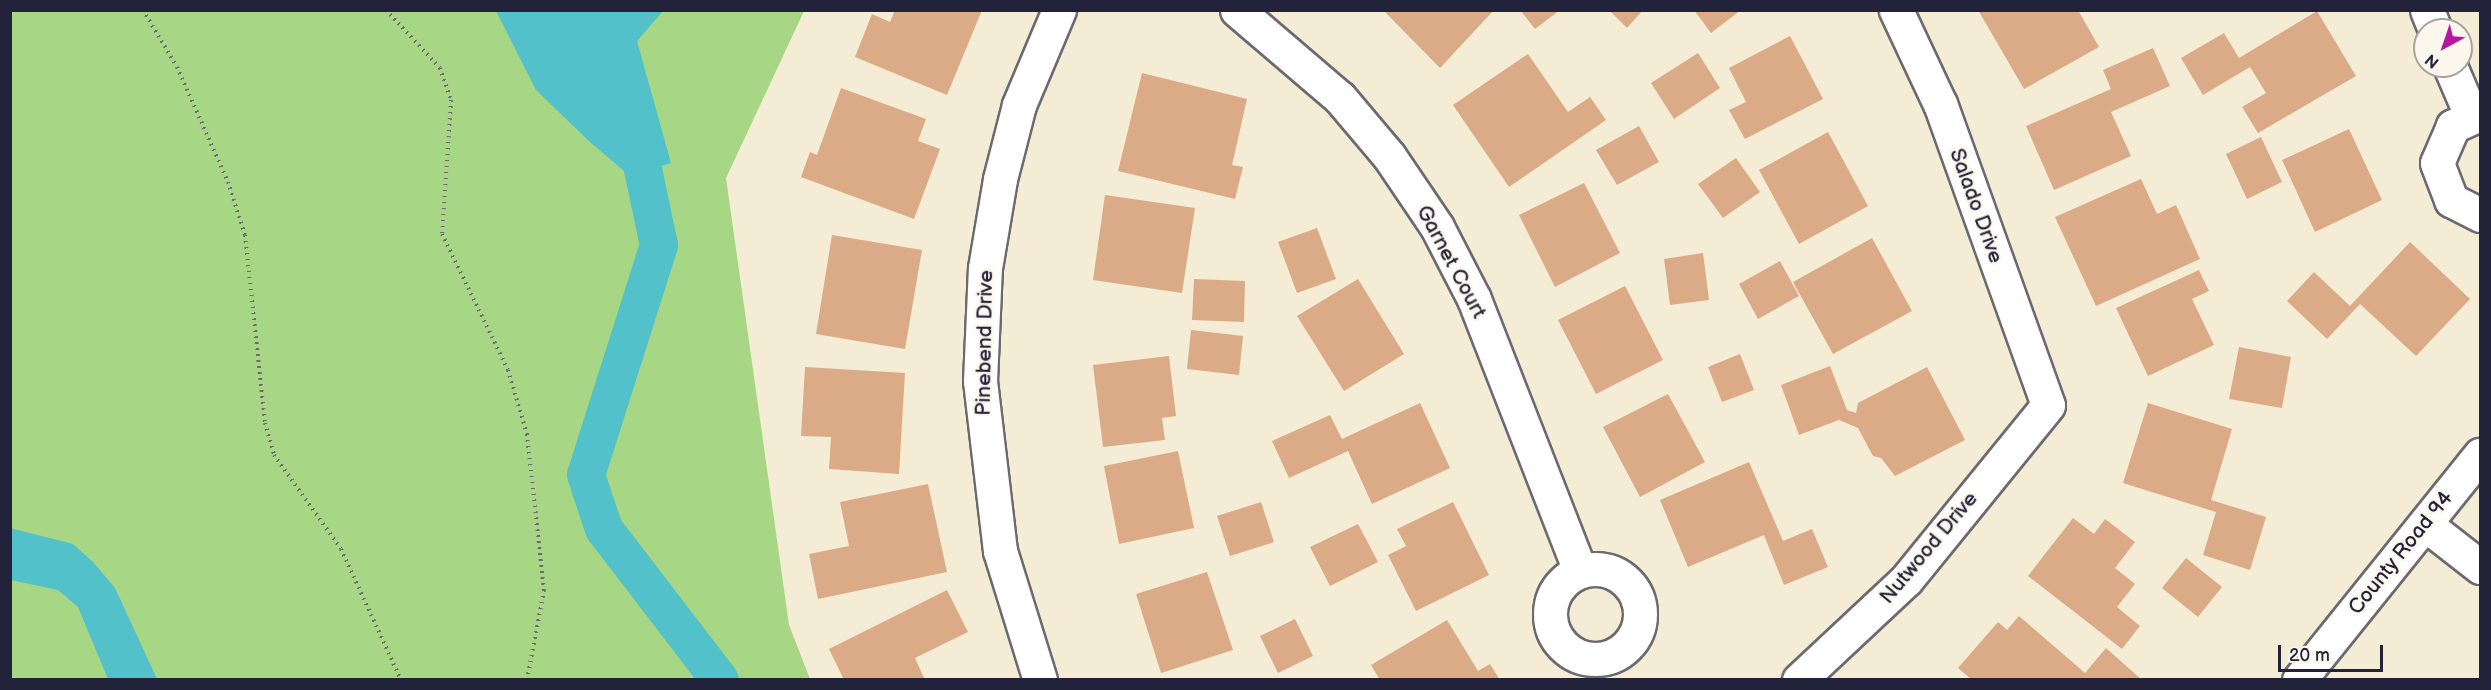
<!DOCTYPE html>
<html>
<head>
<meta charset="utf-8">
<style>
  body { margin:0 }
  #map { position:relative; width:2491px; height:690px; overflow:hidden; background:#f4ecd5; font-family:"Balsamiq Sans",sans-serif }
  div>[style] { position:absolute }
  [style*='--x'] { left:calc(var(--x)*1px); top:calc(var(--y)*1px); width:calc(var(--w)*1px); rotate:calc(var(--a)*1deg) }
  .green>* { inset:0; background:#a7d684 }
  .water>* { inset:0; background:#53c1c9 }
  .canal>* { height:38px; margin:-19px; padding:0 19px; transform-origin:19px; border-radius:19px; background:#53c1c9 }
  .building>* { inset:0; background:#dbab88 }
  .path>* { height:4px; margin-top:-2px; transform-origin:0; background:repeating-linear-gradient(90deg,#6c6971 0 1.5px,transparent 0 6px) }
  .roads { filter:drop-shadow(2px 0 #6c6971) drop-shadow(-2px 0 #6c6971) drop-shadow(0 2px #6c6971) drop-shadow(0 -2px #6c6971) }
  .minor>* { height:33px; margin:-16.5px; padding:0 16.5px; transform-origin:16.5px; border-radius:16.5px; background:#fff }
  .minor>.ring { margin:-16.5px; padding:0; box-sizing:content-box; background:none; border:33px solid #fff; border-radius:50% }
  span { translate:-50% -50%; white-space:nowrap; text-align:center; line-height:1.15; -webkit-text-stroke:5px #fbf7ec; paint-order:stroke }
  .street-label { font-size:21px; color:#22223b }
  .frame { position:absolute; inset:0; border:12px solid #22223b; pointer-events:none }
  .north { position:absolute; left:2413px; top:18px; width:60px; height:60px; box-sizing:border-box; background:#fbf7ec; border:2px solid #a4a2a5; border-radius:50%; rotate:220deg; font-size:16px; font-weight:700; line-height:24px; text-align:center; color:#22223b }
  .north::after { content:''; display:block; margin:auto; width:21px; height:27px; background:#b5179e; clip-path:polygon(50% 0,100% 100%,50% 72%,0 100%) }
  .scale { position:absolute; left:2278px; top:645px; width:105px; height:27px; box-sizing:border-box; border:3px solid #22223b; border-top:0; padding-left:8px; font-size:18px; line-height:21px; white-space:nowrap; color:#22223b; -webkit-text-stroke:4px #fbf7ec; paint-order:stroke }
</style>
</head>
<body>
<div id="map">
  <div class="green">
    <i style="clip-path:polygon(11px 11px,804px 11px,726px 178px,789px 625px,810px 679px,11px 679px)"></i>
  </div>
  <div class="water">
    <i style="clip-path:polygon(496px 11px,663px 11px,637px 41px,671px 163px,630px 176px,591px 143px,536px 90px)"></i>
    <i style="clip-path:polygon(10px 528px,73px 544px,93px 562px,115px 588px,157px 679px,108px 679px,78px 607px,58px 590px,11px 580px)"></i>
  </div>
  <div class="canal">
    <i style="--x:633;--y:122;--w:126;--a:78.1"></i>
    <i style="--x:659;--y:245;--w:241;--a:107.6"></i>
    <i style="--x:586;--y:475;--w:57;--a:71.6"></i>
    <i style="--x:604;--y:529;--w:190;--a:52.5"></i>
  </div>
  <div class="building">
    <i style="clip-path:polygon(895px 10px,982px 10px,947px 95px,855px 57px,872px 14px,890px 22px)"></i>
    <i style="clip-path:polygon(1383px 10px,1494px 10px,1440px 68px)"></i>
    <i style="clip-path:polygon(1520px 10px,1560px 10px,1535px 29px)"></i>
    <i style="clip-path:polygon(1609px 10px,1643px 10px,1627px 28px)"></i>
    <i style="clip-path:polygon(1694px 10px,1741px 10px,1711px 33px)"></i>
    <i style="clip-path:polygon(1978px 10px,2078px 10px,2099px 47px,2024px 89px)"></i>
    <i style="clip-path:polygon(2317px 11px,2356px 76px,2258px 133px,2242px 107px,2266px 93px,2250px 67px,2203px 95px,2181px 58px,2224px 33px,2239px 58px)"></i>
    <i style="clip-path:polygon(1790px 36px,1823px 99px,1745px 139px,1729px 110px,1746px 102px,1729px 68px)"></i>
    <i style="clip-path:polygon(2153px 48px,2170px 86px,2111px 112px,2131px 156px,2054px 190px,2026px 126px,2111px 89px,2103px 70px)"></i>
    <i style="clip-path:polygon(1698px 53px,1720px 88px,1674px 119px,1651px 83px)"></i>
    <i style="clip-path:polygon(1528px 54px,1568px 112px,1590px 97px,1606px 120px,1509px 187px,1453px 105px)"></i>
    <i style="clip-path:polygon(1142px 73px,1247px 99px,1232px 165px,1243px 167px,1235px 199px,1118px 171px)"></i>
    <i style="clip-path:polygon(841px 88px,926px 119px,918px 141px,940px 149px,914px 219px,801px 177px,810px 152px,817px 155px)"></i>
    <i style="clip-path:polygon(1639px 126px,1659px 162px,1617px 185px,1596px 150px)"></i>
    <i style="clip-path:polygon(2349px 129px,2382px 200px,2315px 232px,2282px 160px)"></i>
    <i style="clip-path:polygon(1828px 132px,1868px 206px,1799px 244px,1759px 170px)"></i>
    <i style="clip-path:polygon(2261px 137px,2282px 182px,2247px 199px,2226px 154px)"></i>
    <i style="clip-path:polygon(1736px 158px,1760px 192px,1723px 218px,1698px 184px)"></i>
    <i style="clip-path:polygon(2141px 179px,2157px 214px,2176px 205px,2200px 259px,2096px 306px,2055px 217px)"></i>
    <i style="clip-path:polygon(1584px 183px,1620px 253px,1555px 287px,1519px 215px)"></i>
    <i style="clip-path:polygon(1105px 195px,1195px 208px,1182px 293px,1093px 280px)"></i>
    <i style="clip-path:polygon(1317px 228px,1336px 279px,1297px 293px,1278px 242px)"></i>
    <i style="clip-path:polygon(832px 235px,922px 250px,905px 349px,816px 334px)"></i>
    <i style="clip-path:polygon(1872px 238px,1912px 311px,1833px 354px,1793px 282px)"></i>
    <i style="clip-path:polygon(2410px 242px,2470px 299px,2416px 356px,2360px 304px,2327px 339px,2287px 301px,2314px 272px,2350px 306px)"></i>
    <i style="clip-path:polygon(1703px 253px,1709px 300px,1670px 305px,1664px 259px)"></i>
    <i style="clip-path:polygon(1780px 261px,1799px 296px,1758px 319px,1739px 284px)"></i>
    <i style="clip-path:polygon(2199px 270px,2209px 291px,2192px 299px,2214px 345px,2148px 376px,2116px 308px)"></i>
    <i style="clip-path:polygon(1194px 279px,1245px 281px,1244px 322px,1192px 320px)"></i>
    <i style="clip-path:polygon(1358px 279px,1404px 354px,1344px 391px,1297px 316px)"></i>
    <i style="clip-path:polygon(1625px 286px,1663px 360px,1596px 394px,1558px 320px)"></i>
    <i style="clip-path:polygon(1191px 330px,1243px 336px,1239px 375px,1187px 369px)"></i>
    <i style="clip-path:polygon(2239px 347px,2291px 357px,2282px 408px,2229px 399px)"></i>
    <i style="clip-path:polygon(1740px 354px,1754px 390px,1722px 402px,1708px 367px)"></i>
    <i style="clip-path:polygon(1169px 356px,1176px 416px,1162px 418px,1165px 440px,1103px 447px,1093px 365px)"></i>
    <i style="clip-path:polygon(1830px 366px,1847px 410px,1856px 413px,1858px 403px,1927px 367px,1965px 440px,1895px 476px,1881px 458px,1873px 456px,1858px 428px,1839px 420px,1799px 435px,1781px 385px)"></i>
    <i style="clip-path:polygon(805px 367px,905px 373px,899px 474px,829px 469px,831px 437px,801px 436px)"></i>
    <i style="clip-path:polygon(1668px 394px,1705px 462px,1640px 497px,1603px 427px)"></i>
    <i style="clip-path:polygon(1420px 403px,1450px 468px,1372px 504px,1348px 451px,1289px 478px,1272px 441px,1330px 415px,1342px 439px)"></i>
    <i style="clip-path:polygon(2148px 403px,2232px 429px,2211px 500px,2266px 517px,2250px 570px,2203px 555px,2216px 512px,2123px 483px)"></i>
    <i style="clip-path:polygon(1178px 451px,1194px 528px,1119px 544px,1104px 466px)"></i>
    <i style="clip-path:polygon(1749px 462px,1783px 541px,1812px 529px,1828px 567px,1784px 585px,1764px 535px,1688px 567px,1660px 500px)"></i>
    <i style="clip-path:polygon(928px 484px,947px 572px,818px 599px,809px 554px,849px 546px,840px 502px)"></i>
    <i style="clip-path:polygon(1261px 502px,1274px 542px,1230px 556px,1217px 516px)"></i>
    <i style="clip-path:polygon(1453px 502px,1489px 575px,1416px 611px,1388px 555px,1406px 546px,1397px 529px)"></i>
    <i style="clip-path:polygon(2073px 518px,2094px 534px,2105px 519px,2135px 542px,2115px 568px,2135px 584px,2117px 607px,2140px 626px,2122px 649px,2028px 576px)"></i>
    <i style="clip-path:polygon(1358px 524px,1378px 562px,1330px 586px,1310px 547px)"></i>
    <i style="clip-path:polygon(2186px 558px,2222px 587px,2198px 617px,2162px 588px)"></i>
    <i style="clip-path:polygon(1207px 572px,1233px 650px,1161px 673px,1136px 594px)"></i>
    <i style="clip-path:polygon(947px 590px,968px 632px,915px 658px,925px 680px,844px 680px,829px 649px)"></i>
    <i style="clip-path:polygon(2019px 616px,2085px 673px,2106px 648px,2142px 680px,1972px 680px,1958px 668px,1998px 622px,2007px 630px)"></i>
    <i style="clip-path:polygon(1295px 619px,1313px 656px,1278px 673px,1260px 636px)"></i>
    <i style="clip-path:polygon(1447px 620px,1478px 671px,1490px 664px,1500px 680px,1380px 680px,1371px 665px)"></i>
  </div>
  <div class="path">
    <i style="--x:143;--y:10;--w:66;--a:59.2"></i>
    <i style="--x:177;--y:67;--w:126;--a:66.1"></i>
    <i style="--x:228;--y:182;--w:56;--a:72.2"></i>
    <i style="--x:245;--y:235;--w:189;--a:83.9"></i>
    <i style="--x:265;--y:423;--w:33;--a:74"></i>
    <i style="--x:274;--y:455;--w:115;--a:54.5"></i>
    <i style="--x:341;--y:549;--w:144;--a:65.4"></i>
    <i style="--x:386;--y:10;--w:79;--a:47"></i>
    <i style="--x:440;--y:68;--w:34;--a:71"></i>
    <i style="--x:451;--y:100;--w:134;--a:93.8"></i>
    <i style="--x:442;--y:234;--w:151;--a:64.1"></i>
    <i style="--x:508;--y:370;--w:67;--a:73.5"></i>
    <i style="--x:527;--y:434;--w:157;--a:83.8"></i>
    <i style="--x:544;--y:590;--w:92;--a:100.7"></i>
  </div>
  <div class="roads">
    <div class="minor">
      <i style="--x:1237;--y:10;--w:135;--a:40.5"></i>
      <i style="--x:1340;--y:98;--w:76;--a:49.8"></i>
      <i style="--x:1389;--y:156;--w:86;--a:55.9"></i>
      <i style="--x:1437;--y:227;--w:81;--a:62.8"></i>
      <i style="--x:1474;--y:299;--w:292;--a:68.7"></i>
      <i style="--x:2427;--y:10;--w:22;--a:68"></i>
      <i style="--x:2450;--y:66;--w:53;--a:66.8"></i>
      <i style="--x:2480;--y:114;--w:30;--a:156"></i>
      <i style="--x:2453;--y:126;--w:40;--a:113.4"></i>
      <i style="--x:2437;--y:163;--w:40;--a:69"></i>
      <i style="--x:2451;--y:200;--w:33;--a:27"></i>
      <i style="--x:2425;--y:524;--w:70;--a:38"></i>
      <i class="ring" style="left:1550px;top:569px;width:57px;height:57px"></i>
      <i style="--x:1040;--y:680;--w:135;--a:-107.2"></i>
      <i style="--x:1000;--y:551;--w:171;--a:-96.7"></i>
      <i style="--x:980;--y:381;--w:113;--a:-87.5"></i>
      <i style="--x:985;--y:268;--w:90;--a:-80.4"></i>
      <i style="--x:1000;--y:179;--w:76;--a:-75.6"></i>
      <i style="--x:1019;--y:105;--w:103;--a:-67.2"></i>
      <i style="--x:1799;--y:680;--w:146;--a:-43.1"></i>
      <i style="--x:1906;--y:580;--w:225;--a:-50.9"></i>
      <i style="--x:2048;--y:405;--w:320;--a:-109.7"></i>
      <i style="--x:1940;--y:104;--w:104;--a:-115.1"></i>
      <i style="--x:2299;--y:680;--w:289;--a:-51.2"></i>
    </div>
  </div>
  <div class="street-label">
    <span style="left:1976px;top:206px;rotate:70deg">Salado Drive</span>
    <span style="left:1451px;top:262px;rotate:62deg">Garnet Court</span>
    <span style="left:985px;top:343px;rotate:-89deg">Pinebend Drive</span>
    <span style="left:1929px;top:548px;rotate:-50deg">Nutwood Drive</span>
    <span style="left:2401px;top:553px;rotate:-51deg">County Road 94</span>
  </div>
  <div class="frame"></div>
  <div class="north">N</div>
  <div class="scale">20 m</div>
</div>
</body>
</html>
